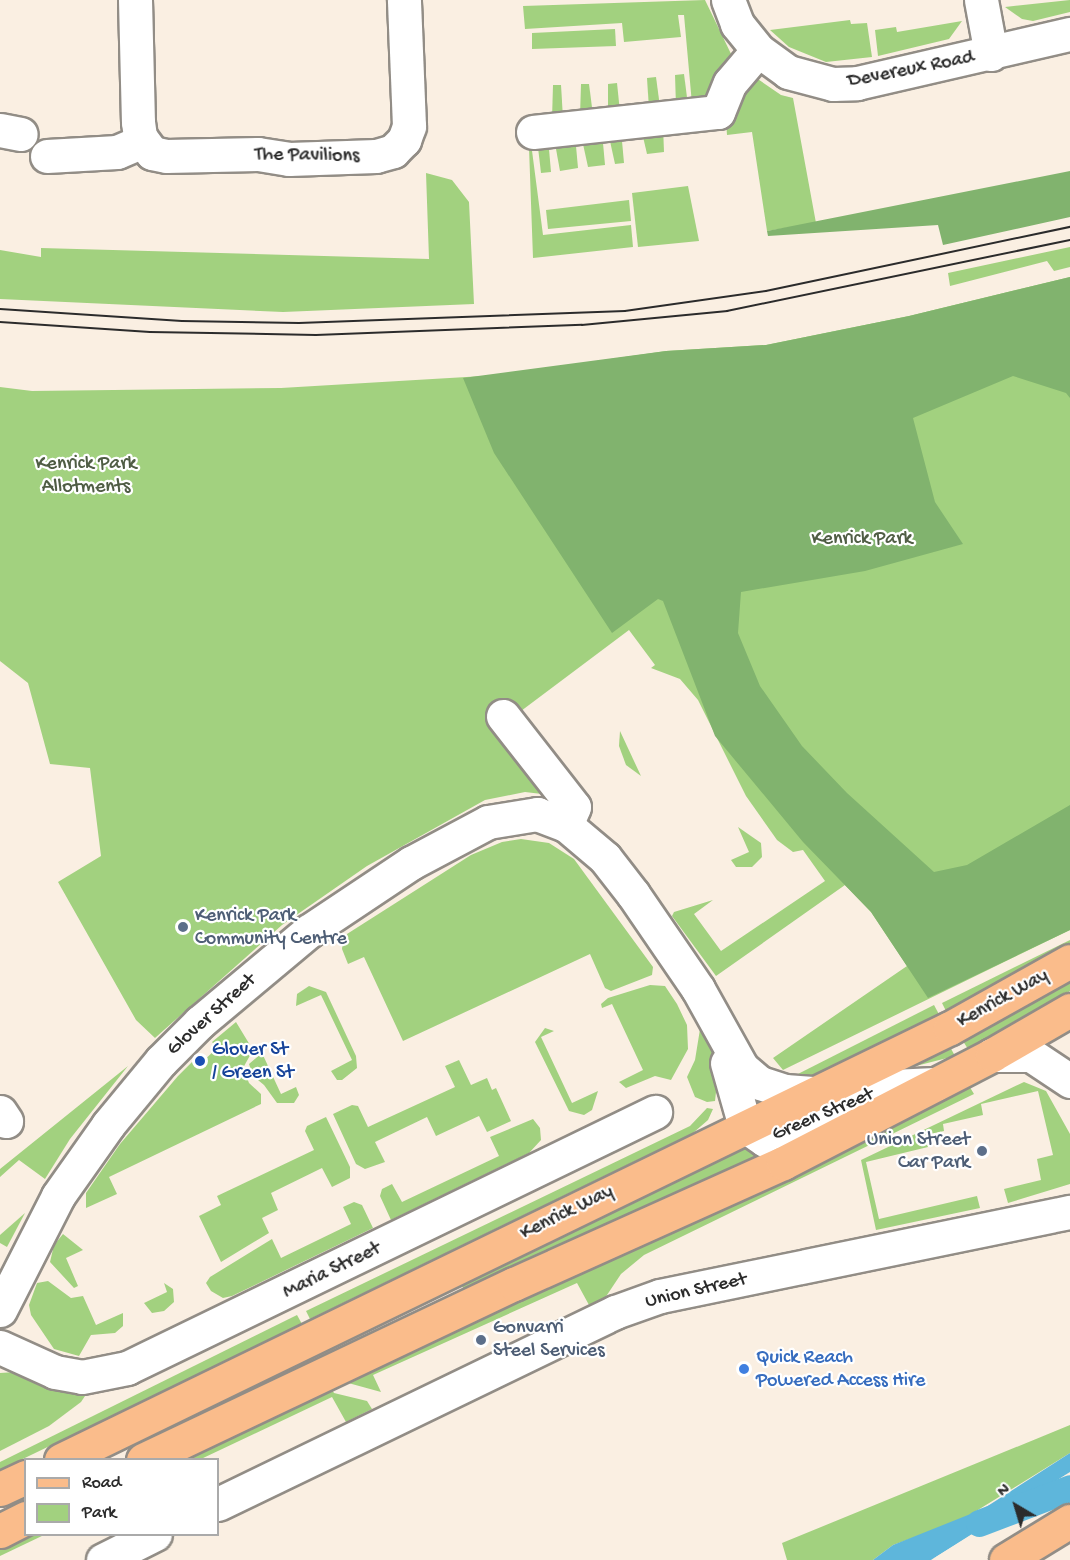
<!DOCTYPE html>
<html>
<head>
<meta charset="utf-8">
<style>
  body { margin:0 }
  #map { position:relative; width:1070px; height:1560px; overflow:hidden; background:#faefe2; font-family:"Gochi Hand",sans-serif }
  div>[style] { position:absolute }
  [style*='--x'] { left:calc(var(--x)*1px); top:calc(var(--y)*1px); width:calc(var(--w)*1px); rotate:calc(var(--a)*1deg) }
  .green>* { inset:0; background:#a2d17f }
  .forest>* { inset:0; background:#81b36e }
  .water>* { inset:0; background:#5eb6db }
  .pier>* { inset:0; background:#faefe2 }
  .canal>* { height:27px; margin:-13.5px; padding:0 13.5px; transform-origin:13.5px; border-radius:13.5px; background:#5eb6db }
  .roads { filter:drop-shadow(2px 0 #928d86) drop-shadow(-2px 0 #928d86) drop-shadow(0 2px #928d86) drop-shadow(0 -2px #928d86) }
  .minor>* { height:33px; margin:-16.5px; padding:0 16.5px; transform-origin:16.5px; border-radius:16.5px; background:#fff }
  .major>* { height:33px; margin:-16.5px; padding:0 16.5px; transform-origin:16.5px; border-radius:16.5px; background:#fabc8b }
  .highway>* { height:33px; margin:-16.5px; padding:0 16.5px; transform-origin:16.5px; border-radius:16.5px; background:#fabc8b }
  .tram>* { height:1.5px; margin:-0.75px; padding:0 0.75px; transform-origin:0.75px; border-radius:0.75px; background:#2b2b2b }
  .dots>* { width:16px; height:16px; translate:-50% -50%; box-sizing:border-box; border:3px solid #fff; border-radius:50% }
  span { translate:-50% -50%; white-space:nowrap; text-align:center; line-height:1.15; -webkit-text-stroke:4.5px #fff; paint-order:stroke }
  .street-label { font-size:20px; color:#2b2b2b }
  .park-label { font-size:20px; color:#4f5d44 }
  .service-label { font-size:20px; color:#4e5e75 }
  .left { translate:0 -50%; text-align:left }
  .right { translate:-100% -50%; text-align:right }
  .transit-label { font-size:20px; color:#164399 }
  .shop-label { font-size:20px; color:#366cbe }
  .legend { position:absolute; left:24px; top:1458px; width:195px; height:78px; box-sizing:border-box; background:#fff; border:2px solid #aaa; margin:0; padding:8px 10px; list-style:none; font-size:18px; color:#2b2b2b }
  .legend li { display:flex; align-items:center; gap:12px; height:30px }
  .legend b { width:30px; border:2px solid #aaa }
  .north { position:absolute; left:986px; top:1476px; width:60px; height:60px; -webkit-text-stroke:4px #fff; paint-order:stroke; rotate:322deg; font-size:16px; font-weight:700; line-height:24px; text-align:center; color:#2b2b2b }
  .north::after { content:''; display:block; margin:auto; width:21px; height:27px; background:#2b2b2b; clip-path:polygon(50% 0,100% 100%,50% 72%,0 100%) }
</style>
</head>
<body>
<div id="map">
  <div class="green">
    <i style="clip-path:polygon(705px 0,733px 58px,702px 103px,692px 104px,684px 15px,678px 15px,681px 37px,624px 42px,622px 23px,525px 29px,523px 6px)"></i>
    <i style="clip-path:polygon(1070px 0,1070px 12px,1033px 21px,1022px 19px,1005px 7px)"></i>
    <i style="clip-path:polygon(850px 20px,851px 24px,867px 23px,872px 57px,826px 62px,789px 47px,770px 30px)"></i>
    <i style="clip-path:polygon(962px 21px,949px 39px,878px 56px,875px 30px,896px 27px,897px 32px)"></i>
    <i style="clip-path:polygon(615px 29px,616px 46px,532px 49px,532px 33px)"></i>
    <i style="clip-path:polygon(749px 73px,781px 95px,793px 98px,816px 223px,767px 231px,752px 132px,727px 135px,726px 122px)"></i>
    <i style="clip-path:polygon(684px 74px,688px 105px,676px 106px,675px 75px)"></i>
    <i style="clip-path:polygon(656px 77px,660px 107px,649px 109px,647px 78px)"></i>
    <i style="clip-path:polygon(617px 83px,620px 112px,608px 113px,608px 84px)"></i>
    <i style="clip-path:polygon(581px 84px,589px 84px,593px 115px,580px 116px)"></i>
    <i style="clip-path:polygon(553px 85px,561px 85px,563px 118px,552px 119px)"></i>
    <i style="clip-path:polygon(528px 120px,543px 235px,631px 225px,633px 247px,533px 258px)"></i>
    <i style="clip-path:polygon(663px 126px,664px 152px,647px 154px,641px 128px)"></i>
    <i style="clip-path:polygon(621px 130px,624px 163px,615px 164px,608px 132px)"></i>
    <i style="clip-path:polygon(602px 132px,605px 165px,588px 167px,581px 135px)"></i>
    <i style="clip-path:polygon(575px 135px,578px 168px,560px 171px,554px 138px)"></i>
    <i style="clip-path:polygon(548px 138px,551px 172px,541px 173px,537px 139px)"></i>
    <i style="clip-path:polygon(426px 173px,452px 180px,469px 202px,474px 304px,283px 312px,0 299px,0 250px,41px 257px,41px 248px,429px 259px)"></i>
    <i style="clip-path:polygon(688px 186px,699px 241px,638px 247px,632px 193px)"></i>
    <i style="clip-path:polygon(629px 200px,631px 221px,548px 229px,546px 210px)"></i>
    <i style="clip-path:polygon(1070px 247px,1070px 267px,1054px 271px,1047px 261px,950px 286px,948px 273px)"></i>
    <i style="clip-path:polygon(1070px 277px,1070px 930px,783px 1070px,773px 1058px,907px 966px,871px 912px,845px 885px,716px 976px,672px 916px,674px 912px,713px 900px,694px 914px,721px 951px,825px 881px,803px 850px,793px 852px,777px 840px,746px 796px,698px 700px,680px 679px,651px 668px,655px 665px,629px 630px,517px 714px,490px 723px,542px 794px,525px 792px,485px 800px,367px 866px,282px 925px,155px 1038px,136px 1020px,58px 882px,101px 856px,90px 768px,50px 764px,28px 683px,0 661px,0 387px,32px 391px,281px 388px,500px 375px,666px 351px,766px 345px,909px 316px)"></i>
    <i style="clip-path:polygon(620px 731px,641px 776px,626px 765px,619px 746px)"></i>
    <i style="clip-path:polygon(738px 827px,761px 843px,762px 857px,752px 867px,736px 867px,731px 860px,749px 852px)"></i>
    <i style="clip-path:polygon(521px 839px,549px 843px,574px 859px,653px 967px,652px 975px,611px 991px,605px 988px,590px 954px,403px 1041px,364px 957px,348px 964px,342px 949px,343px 940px,347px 934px,471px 855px,502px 842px)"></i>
    <i style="clip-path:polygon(1070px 940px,1070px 948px,948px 1015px,942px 1003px)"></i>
    <i style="clip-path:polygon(1070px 978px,1070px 991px,968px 1049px,961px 1038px)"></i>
    <i style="clip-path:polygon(650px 985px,665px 986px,677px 1004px,687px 1025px,688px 1049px,671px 1080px,655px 1076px,626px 1088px,619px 1082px,643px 1070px,612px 1004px,602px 1008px,601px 1004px,608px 998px)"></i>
    <i style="clip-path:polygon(309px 986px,326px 992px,356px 1056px,357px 1068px,342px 1080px,337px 1080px,331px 1071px,352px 1060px,321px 995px,296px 1006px,297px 994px)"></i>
    <i style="clip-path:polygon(934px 1005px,941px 1018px,822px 1076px,790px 1078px)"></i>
    <i style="clip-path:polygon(236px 1022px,253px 1050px,243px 1068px,249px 1083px,261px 1094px,261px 1104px,109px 1177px,117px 1194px,86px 1208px,86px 1193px,120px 1144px,178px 1076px,192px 1062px,197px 1067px,217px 1048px,212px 1042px)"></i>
    <i style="clip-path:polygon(701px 1023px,711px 1043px,718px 1074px,715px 1101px,707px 1102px,695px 1097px,687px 1077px,695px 1060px)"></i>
    <i style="clip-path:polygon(545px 1028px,554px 1031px,541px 1037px,572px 1103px,598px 1091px,592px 1110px,584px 1115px,569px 1111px,535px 1042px)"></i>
    <i style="clip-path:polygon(949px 1045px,955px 1056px,904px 1069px)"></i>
    <i style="clip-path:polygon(262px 1053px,281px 1094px,296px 1087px,299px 1095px,294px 1103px,277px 1103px,264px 1085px,253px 1076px,249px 1064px)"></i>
    <i style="clip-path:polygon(459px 1060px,471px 1085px,487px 1078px,492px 1090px,496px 1088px,511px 1121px,487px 1132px,479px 1116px,436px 1136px,427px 1117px,375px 1142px,385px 1162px,365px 1169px,356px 1164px,333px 1114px,352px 1105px,358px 1106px,368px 1127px,455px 1087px,445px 1066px)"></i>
    <i style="clip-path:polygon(128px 1066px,70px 1139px,45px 1179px,19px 1160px,0 1177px,0 1169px)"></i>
    <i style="clip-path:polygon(1024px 1082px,1046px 1091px,1070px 1134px,1070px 1184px,1008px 1203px,1004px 1189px,1041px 1180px,1037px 1159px,1053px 1155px,1038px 1091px,981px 1104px,983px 1115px,943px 1124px,944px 1131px,925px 1135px,928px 1147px,866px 1162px,879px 1219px,977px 1196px,980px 1208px,876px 1230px,861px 1160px)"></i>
    <i style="clip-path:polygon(968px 1084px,974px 1094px,644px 1255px,621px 1274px,605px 1298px,589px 1305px,577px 1283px,373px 1375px,381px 1392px,341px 1381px)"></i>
    <i style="clip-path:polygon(707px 1108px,713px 1109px,708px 1120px,693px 1133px,310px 1319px,306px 1311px,690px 1126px)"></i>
    <i style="clip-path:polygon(326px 1117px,350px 1167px,350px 1178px,332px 1187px,322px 1168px,271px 1193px,278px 1210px,262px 1218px,269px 1233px,221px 1262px,199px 1216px,221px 1205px,217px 1196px,314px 1150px,305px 1131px,307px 1126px)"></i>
    <i style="clip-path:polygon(533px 1119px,540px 1128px,541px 1140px,529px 1153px,391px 1220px,380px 1196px,382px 1189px,392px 1184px,402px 1202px,499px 1156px,490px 1137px)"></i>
    <i style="clip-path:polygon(737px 1145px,758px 1155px,464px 1290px,460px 1282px)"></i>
    <i style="clip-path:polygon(354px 1202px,362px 1205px,373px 1228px,232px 1296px,223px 1298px,211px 1291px,206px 1283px,210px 1277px,272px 1239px,281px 1258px,351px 1224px,343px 1207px)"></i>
    <i style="clip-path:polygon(25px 1213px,7px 1247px,0 1243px,0 1235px)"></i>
    <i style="clip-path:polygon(63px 1234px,83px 1250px,66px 1258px,78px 1286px,74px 1288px,50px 1262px,54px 1245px)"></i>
    <i style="clip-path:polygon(48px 1281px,71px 1298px,83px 1296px,96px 1325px,123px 1313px,123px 1326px,115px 1333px,91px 1335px,79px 1356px,54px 1349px,31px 1315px,29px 1305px,37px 1283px)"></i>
    <i style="clip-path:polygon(164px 1283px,173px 1289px,174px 1302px,164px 1311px,152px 1313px,144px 1303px,167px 1292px)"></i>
    <i style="clip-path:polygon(297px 1315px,302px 1324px,0 1470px,0 1462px)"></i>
    <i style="clip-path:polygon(16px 1372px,87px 1393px,81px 1402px,49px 1426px,0 1451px,0 1373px)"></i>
    <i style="clip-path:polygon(330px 1386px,334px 1393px,367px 1401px,372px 1409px,346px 1422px,332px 1397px,201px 1459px,181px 1460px)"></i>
    <i style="clip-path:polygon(1070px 1425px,1070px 1453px,960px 1521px,893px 1545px,873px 1560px,787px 1560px,782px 1543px)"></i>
    <i style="clip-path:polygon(28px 1535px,44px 1535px,0 1556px,0 1548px)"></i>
  </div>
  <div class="forest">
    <i style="clip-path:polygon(1070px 171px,1070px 217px,943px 245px,938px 225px,768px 236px,767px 231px)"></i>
    <i style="clip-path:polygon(1070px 277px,1070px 398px,1066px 393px,1013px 376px,913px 418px,935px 502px,963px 544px,865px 571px,741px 592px,738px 633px,760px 686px,802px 746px,847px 793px,934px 872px,967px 865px,1070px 805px,1070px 930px,928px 998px,871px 912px,803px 842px,715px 736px,663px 601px,658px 599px,612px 633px,494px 453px,463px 378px,666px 351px,766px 345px,909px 316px)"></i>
  </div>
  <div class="water">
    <i style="clip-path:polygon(1070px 1453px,1070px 1472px,931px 1560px,873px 1560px,893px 1545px,983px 1509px)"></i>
  </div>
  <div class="pier">
    <i style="clip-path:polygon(1070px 1472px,975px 1537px,931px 1560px,973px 1534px)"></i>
  </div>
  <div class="canal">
    <i style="--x:979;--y:1523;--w:97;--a:-21"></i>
  </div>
  <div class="roads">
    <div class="minor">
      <i style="--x:135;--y:0;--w:122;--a:88.6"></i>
      <i style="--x:138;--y:122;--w:15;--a:82"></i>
      <i style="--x:140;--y:137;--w:20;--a:53"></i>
      <i style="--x:152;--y:153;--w:14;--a:12"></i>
      <i style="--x:166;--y:156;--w:92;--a:-1.2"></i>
      <i style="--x:258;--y:154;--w:31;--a:9"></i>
      <i style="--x:289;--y:159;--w:87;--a:-2"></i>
      <i style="--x:376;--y:156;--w:18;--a:-16"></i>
      <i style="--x:393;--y:151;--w:16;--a:-45"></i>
      <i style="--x:404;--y:140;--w:15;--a:-70"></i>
      <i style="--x:409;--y:126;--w:126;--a:-92.3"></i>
      <i style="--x:728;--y:0;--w:26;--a:69"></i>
      <i style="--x:737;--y:24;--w:33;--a:51"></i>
      <i style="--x:758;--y:50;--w:37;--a:36"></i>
      <i style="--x:788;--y:72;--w:47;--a:14.9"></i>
      <i style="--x:833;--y:84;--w:24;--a:-2"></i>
      <i style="--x:857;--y:83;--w:219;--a:-13"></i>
      <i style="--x:981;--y:0;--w:55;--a:79.5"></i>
      <i style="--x:0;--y:130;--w:21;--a:11"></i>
      <i style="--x:533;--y:132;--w:186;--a:-6.2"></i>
      <i style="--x:718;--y:112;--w:31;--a:-68"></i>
      <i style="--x:730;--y:83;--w:43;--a:-49.7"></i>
      <i style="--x:47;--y:156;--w:70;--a:-3.3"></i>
      <i style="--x:117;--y:152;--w:28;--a:-23"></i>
      <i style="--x:503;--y:716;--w:115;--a:52"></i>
      <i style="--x:574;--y:807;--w:20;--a:114"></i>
      <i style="--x:992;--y:1055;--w:39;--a:0"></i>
      <i style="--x:1031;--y:1055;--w:47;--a:33.7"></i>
      <i style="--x:727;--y:1063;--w:66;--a:74.1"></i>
      <i style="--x:745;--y:1126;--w:24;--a:35"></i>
      <i style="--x:765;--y:1140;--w:19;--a:-9"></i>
      <i style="--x:784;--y:1137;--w:119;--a:-25.3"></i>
      <i style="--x:892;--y:1086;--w:43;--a:-2.7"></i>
      <i style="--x:0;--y:1112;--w:11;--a:56"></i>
      <i style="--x:0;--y:1310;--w:128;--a:-63"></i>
      <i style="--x:58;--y:1196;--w:87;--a:-54.8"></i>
      <i style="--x:108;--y:1125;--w:83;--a:-50.4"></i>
      <i style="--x:161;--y:1061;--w:55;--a:-45"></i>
      <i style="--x:200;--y:1022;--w:142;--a:-39.9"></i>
      <i style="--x:309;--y:931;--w:123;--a:-33.7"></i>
      <i style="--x:411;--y:863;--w:87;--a:-28"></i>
      <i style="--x:488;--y:822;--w:50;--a:-9.3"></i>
      <i style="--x:537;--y:814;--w:31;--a:21"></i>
      <i style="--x:566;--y:825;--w:51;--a:40.2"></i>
      <i style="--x:605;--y:858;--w:46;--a:52.1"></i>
      <i style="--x:633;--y:894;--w:115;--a:55.6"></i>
      <i style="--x:698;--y:989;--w:90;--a:60.9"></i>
      <i style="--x:742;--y:1068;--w:23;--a:40"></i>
      <i style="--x:760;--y:1083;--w:26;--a:18"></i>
      <i style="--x:785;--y:1091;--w:31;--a:4"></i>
      <i style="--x:0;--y:1347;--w:60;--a:24.4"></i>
      <i style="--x:55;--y:1372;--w:27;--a:10"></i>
      <i style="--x:82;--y:1377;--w:46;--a:-11.3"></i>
      <i style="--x:127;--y:1368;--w:587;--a:-25.87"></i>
      <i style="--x:218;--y:1504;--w:441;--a:-25.8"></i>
      <i style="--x:615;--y:1312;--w:48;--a:-19.6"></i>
      <i style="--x:660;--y:1296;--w:419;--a:-11.6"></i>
      <i style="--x:103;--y:1560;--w:58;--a:-26.6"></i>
    </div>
    <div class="major">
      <i style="--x:61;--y:1460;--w:988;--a:-25.92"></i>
      <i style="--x:950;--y:1028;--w:137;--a:-29.2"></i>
      <i style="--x:143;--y:1460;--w:411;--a:-25.4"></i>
      <i style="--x:514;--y:1284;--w:295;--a:-24.2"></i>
      <i style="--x:783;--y:1163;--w:235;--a:-27.3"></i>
      <i style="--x:992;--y:1055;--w:90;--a:-30"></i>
      <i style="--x:0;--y:1489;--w:29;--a:-25"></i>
      <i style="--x:0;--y:1531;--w:29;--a:-27"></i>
    </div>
    <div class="highway">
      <i style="--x:1006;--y:1560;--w:75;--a:-31.4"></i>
    </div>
  </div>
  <div class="tram">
    <i style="--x:0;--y:309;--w:182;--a:3.8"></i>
    <i style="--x:182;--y:321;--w:117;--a:1"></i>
    <i style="--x:299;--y:323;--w:326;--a:-2.1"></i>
    <i style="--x:625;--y:311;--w:142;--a:-8.1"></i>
    <i style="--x:766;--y:291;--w:311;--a:-11.9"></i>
    <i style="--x:0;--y:322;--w:150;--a:3.8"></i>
    <i style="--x:150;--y:332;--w:166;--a:1"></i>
    <i style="--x:316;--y:335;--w:266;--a:-2.2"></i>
    <i style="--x:582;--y:325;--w:146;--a:-5.5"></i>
    <i style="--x:727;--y:311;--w:350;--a:-11.7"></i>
  </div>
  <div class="dots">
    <i style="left:183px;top:927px;background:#5c6f8a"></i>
    <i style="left:200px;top:1061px;background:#1a4fb4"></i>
    <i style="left:982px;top:1151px;background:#5c6f8a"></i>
    <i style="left:481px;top:1340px;background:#5c6f8a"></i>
    <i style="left:744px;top:1369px;background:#3f7fe0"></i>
  </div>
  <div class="street-label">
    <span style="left:911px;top:70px;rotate:-11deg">Devereux Road</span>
    <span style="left:307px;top:156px;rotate:1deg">The Pavilions</span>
    <span style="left:1003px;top:999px;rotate:-29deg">Kenrick Way</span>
    <span style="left:212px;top:1015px;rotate:-42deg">Glover Street</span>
    <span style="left:823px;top:1115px;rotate:-23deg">Green Street</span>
    <span style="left:567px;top:1213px;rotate:-26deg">Kenrick Way</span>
    <span style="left:332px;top:1271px;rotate:-26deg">Maria Street</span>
    <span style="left:696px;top:1291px;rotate:-13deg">Union Street</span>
  </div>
  <div class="park-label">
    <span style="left:86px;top:476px">Kenrick Park<br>Allotments</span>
    <span style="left:862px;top:539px">Kenrick Park</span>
  </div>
  <div class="service-label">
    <span class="left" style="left:195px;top:928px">Kenrick Park<br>Community Centre</span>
    <span class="right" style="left:970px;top:1152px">Union Street<br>Car Park</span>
    <span class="left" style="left:493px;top:1340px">Gonvarri<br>Steel Services</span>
  </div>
  <div class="transit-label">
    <span class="left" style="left:212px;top:1062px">Glover St<br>/ Green St</span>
  </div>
  <div class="shop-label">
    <span class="left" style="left:756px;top:1370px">Quick Reach<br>Powered Access Hire</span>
  </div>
  <ul class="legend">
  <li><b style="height:8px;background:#fabc8b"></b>Road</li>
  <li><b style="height:16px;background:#a2d17f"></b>Park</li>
  </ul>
  <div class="north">N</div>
</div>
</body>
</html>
